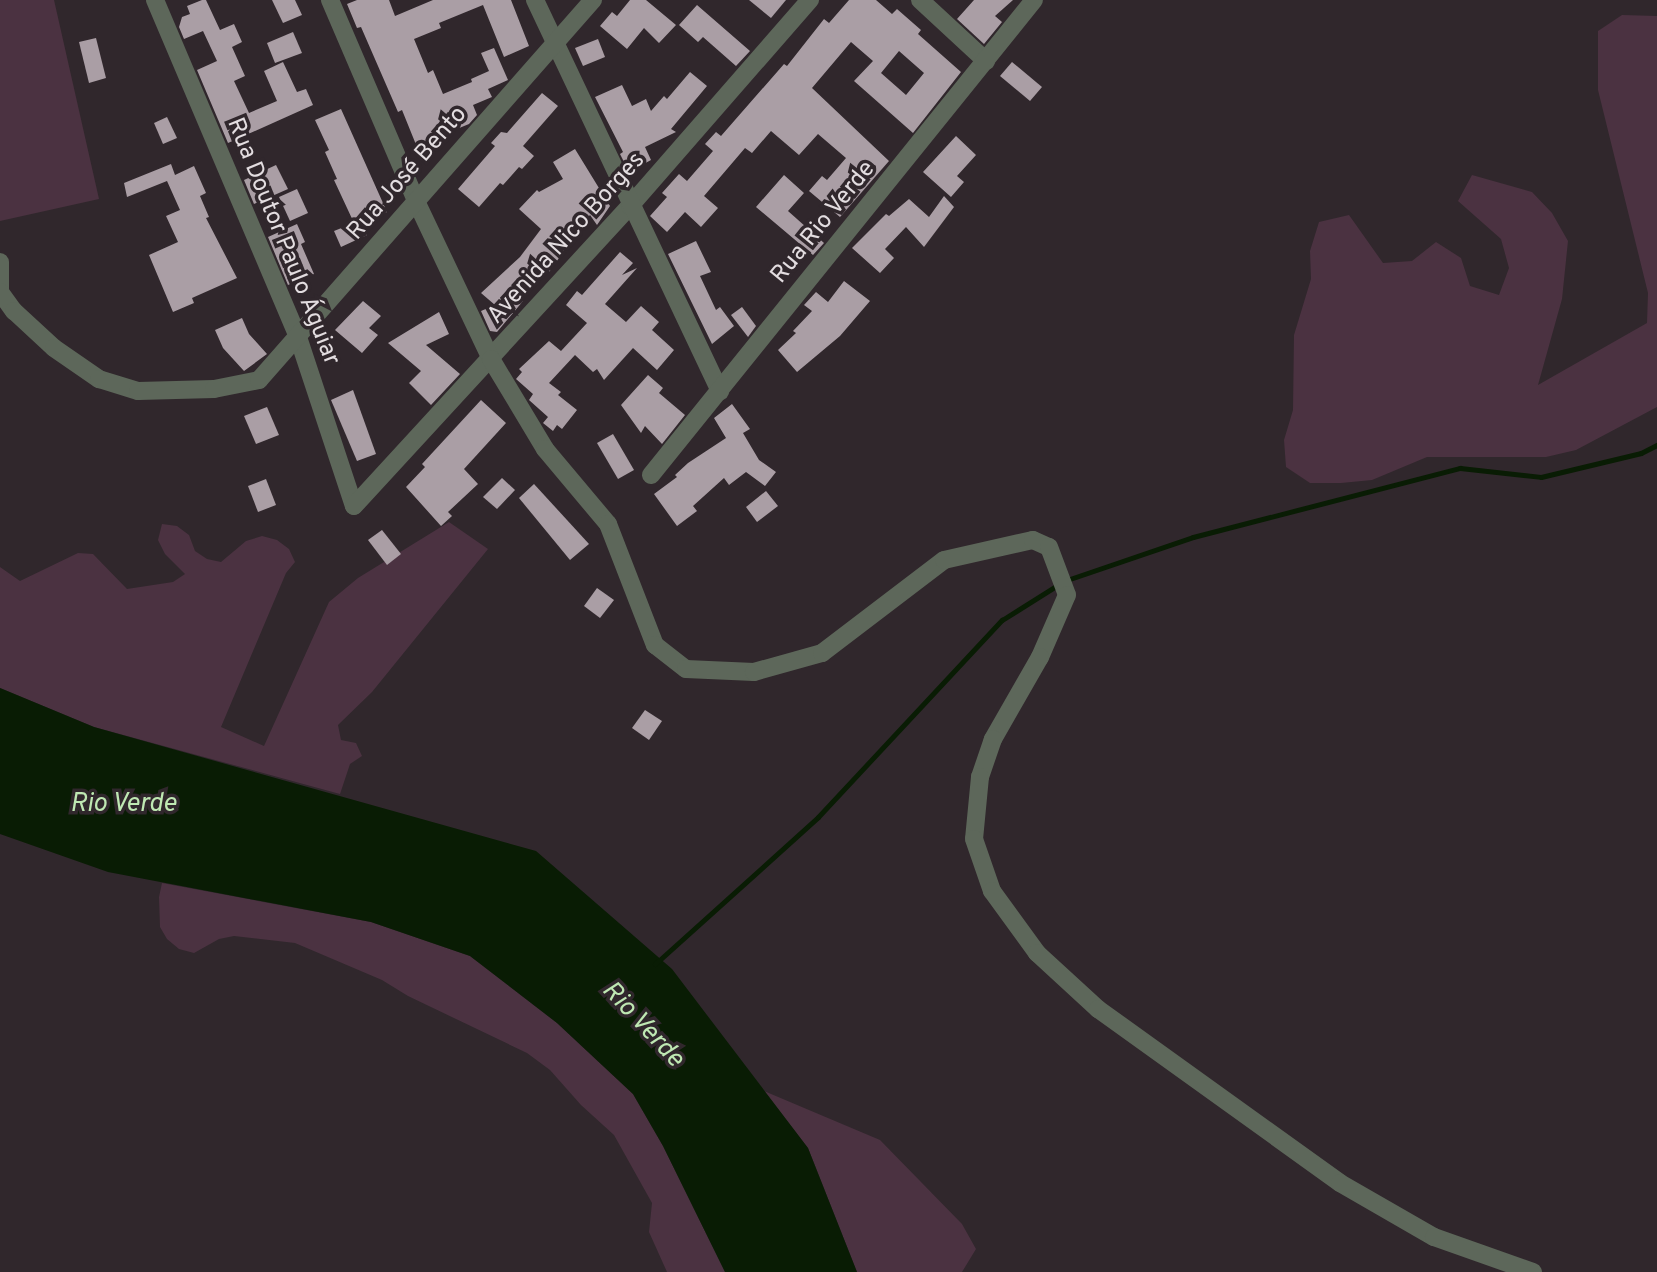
<!DOCTYPE html>
<html>
<head>
<meta charset="utf-8">
<style>
  body { margin:0 }
  #map { position:relative; width:1657px; height:1272px; overflow:hidden; background:#30272c; font-family:Overpass,sans-serif }
  div>[style] { position:absolute }
  [style*='--x'] { left:calc(var(--x)*1px); top:calc(var(--y)*1px); width:calc(var(--w)*1px); rotate:calc(var(--a)*1deg) }
  .green>* { inset:0; background:#4b3241 }
  .water>* { inset:0; background:#091c04 }
  .stream>* { height:5px; margin:-2.5px; padding:0 2.5px; transform-origin:2.5px; border-radius:2.5px; background:#091c04 }
  .building>* { inset:0; background:#aa9ea5 }
  .minor>* { height:18px; margin:-9px; padding:0 9px; transform-origin:9px; border-radius:9px; background:#5d675a }
  span { translate:-50% -50%; white-space:nowrap; text-align:center; line-height:1.15; -webkit-text-stroke:7px #30272c; paint-order:stroke }
  .street-label { font-size:24px; color:#e3dde0 }
  .water-label { font-size:26px; color:#bfe8b3; font-style:italic }
</style>
</head>
<body>
<div id="map">
  <div class="green">
    <i style="clip-path:polygon(0 0,54px 0,99px 199px,0 221px)"></i>
    <i style="clip-path:polygon(1622px 15px,1657px 16px,1657px 407px,1576px 450px,1546px 457px,1427px 457px,1372px 480px,1341px 483px,1310px 483px,1286px 467px,1284px 440px,1293px 410px,1294px 335px,1311px 279px,1310px 251px,1319px 222px,1349px 215px,1383px 263px,1412px 261px,1436px 242px,1461px 258px,1470px 286px,1499px 295px,1509px 268px,1501px 239px,1458px 201px,1472px 175px,1532px 192px,1552px 213px,1568px 241px,1562px 299px,1538px 385px,1647px 323px,1648px 293px,1598px 90px,1598px 31px)"></i>
    <i style="clip-path:polygon(449px 522px,488px 549px,372px 692px,338px 725px,341px 740px,356px 743px,362px 756px,350px 764px,340px 794px,94px 727px,0 688px,0 567px,20px 581px,78px 553px,93px 554px,127px 589px,173px 582px,185px 574px,165px 554px,158px 540px,162px 524px,177px 526px,189px 535px,195px 551px,207px 559px,221px 562px,246px 541px,262px 536px,277px 540px,289px 549px,295px 562px,286px 573px,221px 727px,264px 746px,329px 602px,358px 578px)"></i>
    <i style="clip-path:polygon(162px 883px,371px 922px,470px 956px,557px 1023px,633px 1094px,663px 1146px,725px 1272px,667px 1272px,649px 1232px,652px 1203px,614px 1135px,581px 1105px,550px 1070px,527px 1053px,408px 996px,382px 980px,295px 943px,234px 936px,219px 939px,194px 953px,179px 949px,167px 939px,160px 927px,159px 897px)"></i>
    <i style="clip-path:polygon(764px 1091px,880px 1140px,962px 1224px,976px 1249px,962px 1272px,857px 1272px,808px 1148px)"></i>
  </div>
  <div class="water">
    <i style="clip-path:polygon(0 688px,94px 727px,536px 851px,672px 969px,808px 1148px,857px 1272px,725px 1272px,663px 1146px,633px 1094px,557px 1023px,470px 956px,371px 922px,108px 872px,0 834px)"></i>
  </div>
  <div class="stream">
    <i style="--x:655;--y:964;--w:219;--a:-42"></i>
    <i style="--x:818;--y:817;--w:270;--a:-47"></i>
    <i style="--x:1002;--y:620;--w:73;--a:-32.2"></i>
    <i style="--x:1064;--y:581;--w:136;--a:-18.8"></i>
    <i style="--x:1193;--y:537;--w:276;--a:-14.5"></i>
    <i style="--x:1460;--y:468;--w:81;--a:6.3"></i>
    <i style="--x:1541;--y:477;--w:103;--a:-13.5"></i>
    <i style="--x:1641;--y:453;--w:18;--a:-27"></i>
  </div>
  <div class="building">
    <i style="clip-path:polygon(202px 0,206px 0,220px 30px,234px 24px,242px 42px,232px 47px,245px 76px,234px 81px,249px 113px,277px 101px,264px 71px,283px 62px,297px 92px,306px 89px,313px 105px,228px 143px,197px 70px,217px 61px,203px 31px,184px 39px,179px 27px,182px 17px,190px 14px,187px 6px)"></i>
    <i style="clip-path:polygon(272px 0,295px 0,302px 15px,283px 23px)"></i>
    <i style="clip-path:polygon(357px 0,389px 0,395px 16px,433px 0,511px 0,529px 46px,504px 57px,483px 5px,439px 23px,441px 28px,414px 39px,428px 73px,433px 70px,443px 94px,472px 82px,471px 79px,489px 71px,481px 53px,494px 48px,508px 80px,488px 89px,492px 97px,473px 105px,477px 115px,469px 124px,435px 138px,439px 149px,421px 157px,402px 110px,398px 112px,361px 27px,357px 28px,347px 4px)"></i>
    <i style="clip-path:polygon(630px 0,646px 0,676px 25px,659px 43px,644px 28px,627px 49px,600px 26px,612px 12px,617px 16px)"></i>
    <i style="clip-path:polygon(749px 0,786px 0,771px 18px)"></i>
    <i style="clip-path:polygon(evenodd,849px 0,876px 0,892px 14px,897px 9px,921px 30px,918px 34px,961px 72px,913px 133px,854px 81px,873px 61px,851px 42px,812px 88px,889px 161px,840px 217px,809px 191px,822px 176px,827px 180px,846px 158px,818px 134px,799px 155px,771px 131px,752px 153px,745px 148px,704px 196px,718px 208px,701px 227px,685px 212px,667px 232px,650px 216px,667px 197px,662px 193px,679px 174px,687px 181px,713px 151px,705px 144px,716px 132px,721px 136px,784px 64px,787px 66px,824px 19px,829px 23px,849px 0,899px 51px,924px 73px,906px 95px,881px 73px,899px 51px)"></i>
    <i style="clip-path:polygon(974px 0,1013px 0,995px 16px,1002px 22px,984px 44px,957px 19px)"></i>
    <i style="clip-path:polygon(697px 5px,750px 51px,736px 66px,703px 37px,698px 42px,679px 25px)"></i>
    <i style="clip-path:polygon(293px 32px,302px 53px,275px 63px,267px 43px)"></i>
    <i style="clip-path:polygon(96px 38px,106px 78px,89px 83px,79px 42px)"></i>
    <i style="clip-path:polygon(598px 39px,605px 57px,583px 66px,575px 48px)"></i>
    <i style="clip-path:polygon(1012px 62px,1042px 87px,1030px 101px,1000px 76px)"></i>
    <i style="clip-path:polygon(690px 72px,707px 86px,671px 129px,676px 132px,645px 147px,651px 160px,629px 172px,620px 154px,623px 152px,595px 97px,622px 85px,632px 106px,646px 99px,651px 111px,664px 96px,667px 99px)"></i>
    <i style="clip-path:polygon(542px 93px,558px 106px,523px 146px,534px 156px,522px 169px,519px 167px,503px 185px,500px 183px,479px 207px,458px 189px,495px 146px,491px 143px,501px 132px,507px 133px)"></i>
    <i style="clip-path:polygon(341px 109px,387px 212px,362px 223px,367px 235px,341px 247px,334px 231px,354px 223px,334px 180px,337px 179px,325px 152px,329px 150px,315px 120px)"></i>
    <i style="clip-path:polygon(167px 117px,177px 138px,163px 144px,154px 123px)"></i>
    <i style="clip-path:polygon(956px 136px,976px 155px,957px 176px,964px 182px,951px 197px,923px 172px)"></i>
    <i style="clip-path:polygon(575px 149px,610px 206px,597px 225px,590px 215px,560px 248px,564px 251px,549px 272px,546px 270px,520px 299px,523px 301px,497px 332px,490px 331px,481px 311px,495px 305px,481px 293px,520px 257px,541px 229px,519px 209px,537px 190px,539px 192px,563px 179px,553px 162px)"></i>
    <i style="clip-path:polygon(171px 164px,175px 175px,194px 166px,206px 193px,200px 196px,209px 217px,206px 218px,237px 278px,192px 298px,194px 303px,173px 312px,149px 255px,178px 242px,166px 216px,180px 210px,167px 181px,127px 197px,124px 183px)"></i>
    <i style="clip-path:polygon(276px 165px,288px 189px,254px 204px,244px 180px)"></i>
    <i style="clip-path:polygon(784px 175px,804px 193px,788px 211px,824px 243px,813px 255px,756px 207px)"></i>
    <i style="clip-path:polygon(297px 189px,308px 213px,290px 221px,279px 197px)"></i>
    <i style="clip-path:polygon(944px 196px,954px 207px,924px 247px,906px 227px,885px 249px,894px 258px,880px 273px,852px 248px,886px 214px,889px 216px,909px 199px,929px 217px)"></i>
    <i style="clip-path:polygon(297px 224px,305px 242px,301px 244px,314px 274px,288px 285px,268px 237px)"></i>
    <i style="clip-path:polygon(696px 241px,711px 272px,700px 276px,716px 310px,720px 307px,734px 326px,712px 344px,668px 254px)"></i>
    <i style="clip-path:polygon(620px 252px,633px 263px,622px 275px,637px 268px,605px 304px,626px 322px,641px 306px,659px 322px,652px 330px,674px 350px,657px 370px,633px 348px,604px 380px,597px 369px,593px 372px,575px 355px,549px 383px,561px 392px,558px 395px,577px 410px,562px 429px,557px 425px,553px 431px,543px 423px,548px 417px,529px 400px,533px 394px,516px 379px,522px 372px,519px 369px,549px 341px,561px 351px,587px 323px,566px 305px,577px 291px,582px 295px)"></i>
    <i style="clip-path:polygon(844px 281px,870px 301px,840px 336px,797px 372px,778px 350px,796px 333px,793px 331px,812px 311px,804px 305px,816px 292px,828px 302px)"></i>
    <i style="clip-path:polygon(363px 301px,381px 316px,369px 328px,378px 335px,362px 353px,335px 330px)"></i>
    <i style="clip-path:polygon(742px 307px,756px 326px,748px 337px,731px 315px)"></i>
    <i style="clip-path:polygon(439px 312px,449px 334px,426px 345px,460px 374px,431px 405px,409px 383px,421px 371px,388px 343px)"></i>
    <i style="clip-path:polygon(242px 318px,249px 334px,267px 354px,244px 371px,223px 348px,215px 330px)"></i>
    <i style="clip-path:polygon(648px 375px,663px 388px,659px 393px,685px 415px,662px 444px,645px 426px,641px 433px,621px 405px)"></i>
    <i style="clip-path:polygon(353px 390px,376px 454px,357px 461px,331px 400px)"></i>
    <i style="clip-path:polygon(481px 400px,506px 423px,464px 469px,478px 484px,448px 512px,452px 516px,441px 526px,406px 487px,425px 467px,422px 464px)"></i>
    <i style="clip-path:polygon(732px 404px,750px 429px,743px 433px,759px 460px,776px 472px,765px 486px,746px 472px,729px 485px,724px 478px,693px 506px,697px 511px,677px 526px,654px 494px,677px 477px,675px 475px,688px 463px,726px 438px,714px 418px)"></i>
    <i style="clip-path:polygon(267px 407px,279px 435px,256px 444px,244px 416px)"></i>
    <i style="clip-path:polygon(613px 434px,634px 470px,618px 479px,597px 443px)"></i>
    <i style="clip-path:polygon(502px 478px,515px 490px,497px 509px,483px 497px)"></i>
    <i style="clip-path:polygon(266px 479px,276px 505px,258px 512px,248px 486px)"></i>
    <i style="clip-path:polygon(534px 484px,589px 544px,570px 560px,519px 498px)"></i>
    <i style="clip-path:polygon(766px 491px,778px 506px,757px 522px,746px 507px)"></i>
    <i style="clip-path:polygon(382px 530px,401px 554px,387px 565px,368px 540px)"></i>
    <i style="clip-path:polygon(597px 588px,614px 600px,600px 618px,584px 606px)"></i>
    <i style="clip-path:polygon(645px 710px,662px 721px,649px 740px,632px 728px)"></i>
  </div>
  <div class="minor">
    <i style="--x:155;--y:0;--w:366;--a:67"></i>
    <i style="--x:298;--y:337;--w:178;--a:71.7"></i>
    <i style="--x:354;--y:506;--w:408;--a:-47.4"></i>
    <i style="--x:630;--y:206;--w:274;--a:-48.9"></i>
    <i style="--x:330;--y:0;--w:219;--a:66.8"></i>
    <i style="--x:416;--y:201;--w:175;--a:64.6"></i>
    <i style="--x:491;--y:359;--w:105;--a:59"></i>
    <i style="--x:545;--y:449;--w:98;--a:50"></i>
    <i style="--x:608;--y:524;--w:130;--a:68.8"></i>
    <i style="--x:655;--y:645;--w:39;--a:38"></i>
    <i style="--x:686;--y:669;--w:68;--a:2.5"></i>
    <i style="--x:754;--y:672;--w:71;--a:-15.6"></i>
    <i style="--x:822;--y:653;--w:153;--a:-37.3"></i>
    <i style="--x:944;--y:560;--w:91;--a:-12.7"></i>
    <i style="--x:1033;--y:540;--w:17;--a:24"></i>
    <i style="--x:1049;--y:547;--w:51;--a:69.4"></i>
    <i style="--x:1067;--y:595;--w:68;--a:113.5"></i>
    <i style="--x:1040;--y:657;--w:95;--a:119.8"></i>
    <i style="--x:993;--y:739;--w:40;--a:108.9"></i>
    <i style="--x:980;--y:777;--w:62;--a:95.5"></i>
    <i style="--x:974;--y:839;--w:55;--a:70.9"></i>
    <i style="--x:992;--y:891;--w:77;--a:54"></i>
    <i style="--x:1037;--y:953;--w:83;--a:42.6"></i>
    <i style="--x:1098;--y:1009;--w:298;--a:35.7"></i>
    <i style="--x:1340;--y:1183;--w:108;--a:29.9"></i>
    <i style="--x:1434;--y:1237;--w:105;--a:19.5"></i>
    <i style="--x:535;--y:0;--w:433;--a:64.7"></i>
    <i style="--x:920;--y:0;--w:90;--a:42.7"></i>
    <i style="--x:0;--y:262;--w:30;--a:90"></i>
    <i style="--x:0;--y:292;--w:24;--a:54"></i>
    <i style="--x:14;--y:311;--w:54;--a:42.8"></i>
    <i style="--x:54;--y:348;--w:55;--a:34.6"></i>
    <i style="--x:99;--y:379;--w:41;--a:17.1"></i>
    <i style="--x:138;--y:391;--w:76;--a:-1.5"></i>
    <i style="--x:214;--y:389;--w:46;--a:-11.3"></i>
    <i style="--x:259;--y:380;--w:506;--a:-48.69"></i>
    <i style="--x:651;--y:475;--w:610;--a:-51.12"></i>
  </div>
  <div class="street-label">
    <span style="left:408px;top:174px;rotate:-49deg">Rua José Bento</span>
    <span style="left:824px;top:223px;rotate:-51deg">Rua Rio Verde</span>
    <span style="left:567px;top:239px;rotate:-48deg">Avenida Nico Borges</span>
    <span style="left:282px;top:242px;rotate:68deg">Rua Doutor Paulo Águiar</span>
  </div>
  <div class="water-label">
    <span style="left:123px;top:805px">Rio Verde</span>
    <span style="left:642px;top:1025px;rotate:47deg">Rio Verde</span>
  </div>
</div>
</body>
</html>
